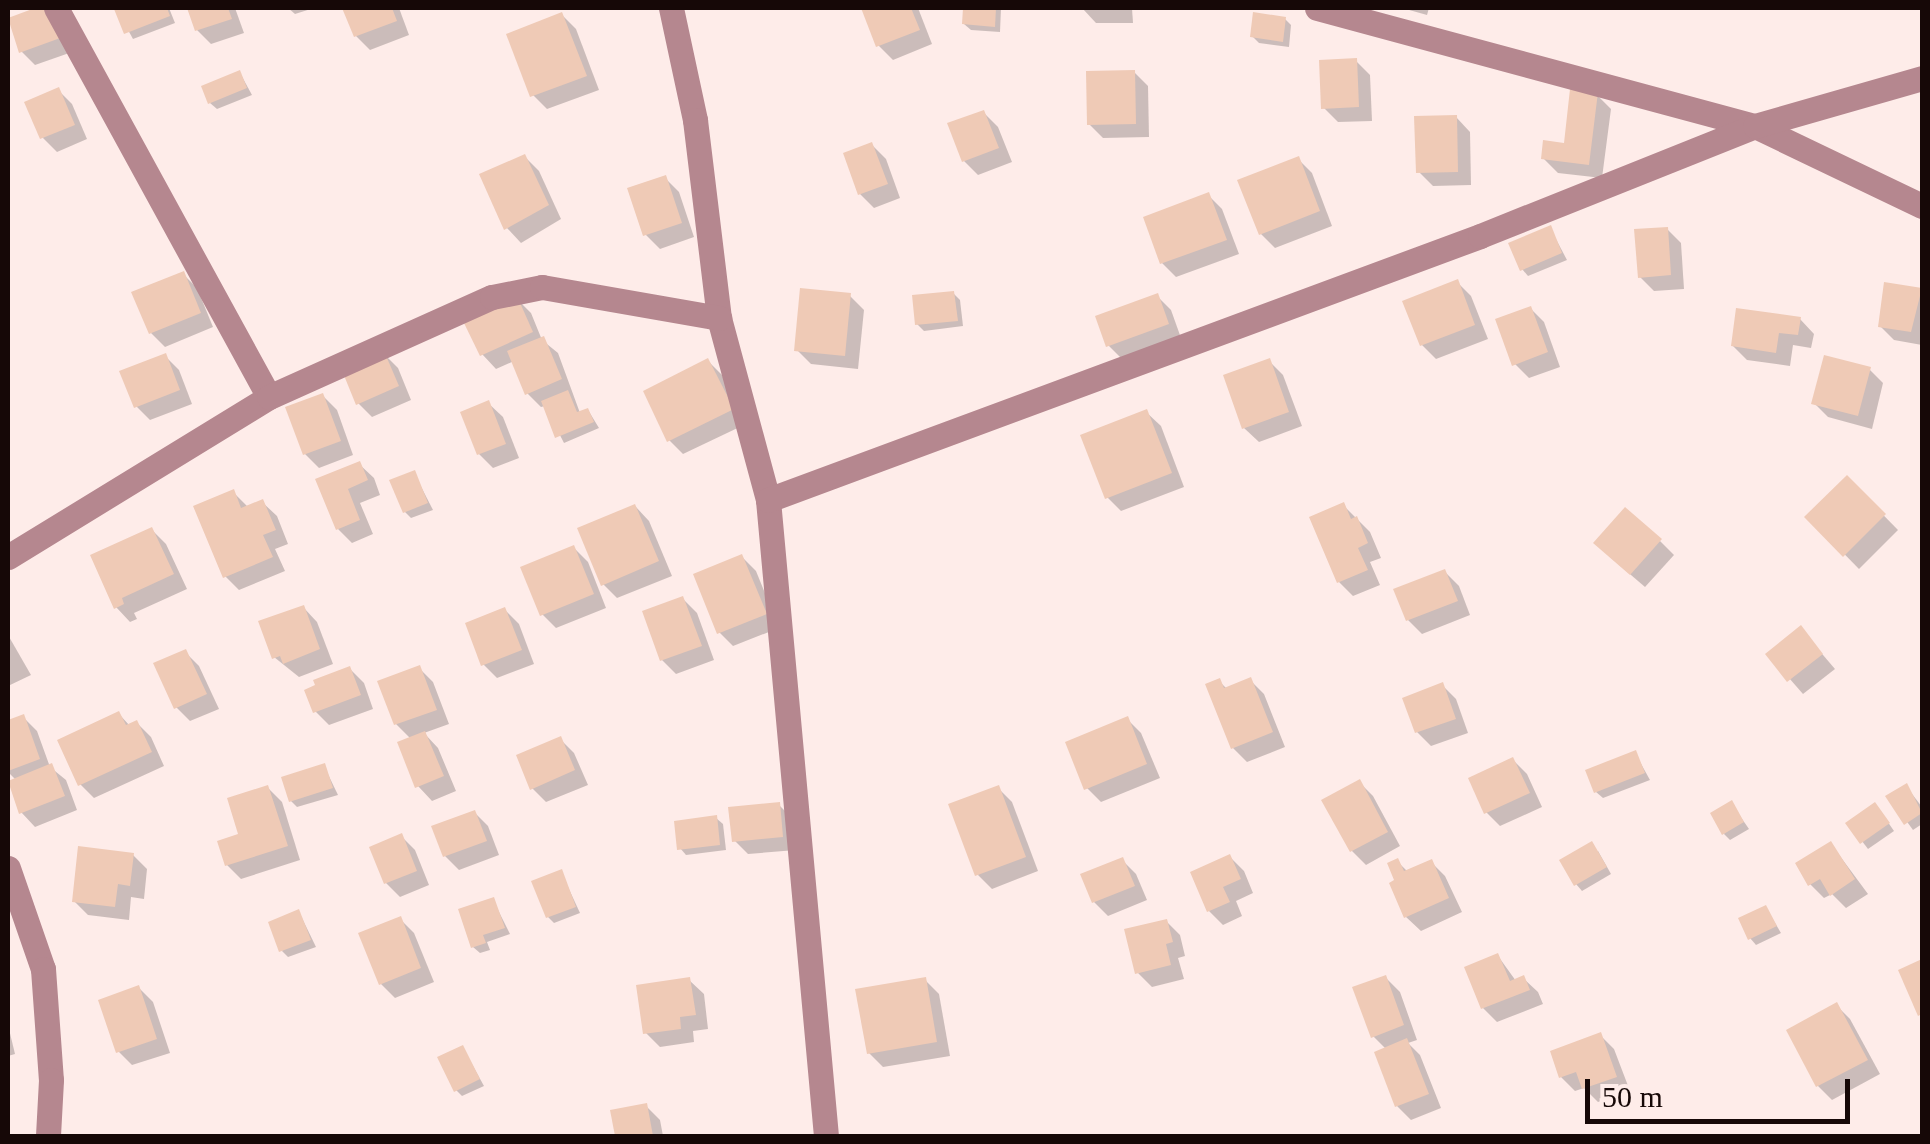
<!DOCTYPE html>
<html>
<head>
<meta charset="utf-8">
<style>
  body { margin:0 }
  #map { position:relative; width:1930px; height:1144px; overflow:hidden; background:#feece9; font-family:"Times New Roman",serif }
  div>[style] { position:absolute }
  [style*='--x'] { left:calc(var(--x)*1px); top:calc(var(--y)*1px); width:calc(var(--w)*1px); rotate:calc(var(--a)*1deg) }
  .shadow>* { inset:0; background:#0003 }
  .building>* { inset:0; background:#efcab6 }
  .street>* { height:25px; margin:-12.5px; padding:0 12.5px; transform-origin:12.5px; border-radius:12.5px; background:#b5878f }
  span { translate:-50% -50%; white-space:nowrap; text-align:center; line-height:1.15; -webkit-text-stroke:9px #feece9; paint-order:stroke }
  .frame { position:absolute; inset:0; border:10px solid #160807; pointer-events:none }
  .scale { position:absolute; left:1585px; top:1079px; width:265px; height:45px; box-sizing:border-box; border:5px solid #160807; border-top:0; padding-left:12px; font-size:30px; line-height:35px; white-space:nowrap; color:#160807; -webkit-text-stroke:8px #feece9; paint-order:stroke }
</style>
</head>
<body>
<div id="map">
  <div class="shadow">
    <i style="clip-path:polygon(42px 8px,51px 8px,75px 51px,35px 65px,21px 51px,9px 20px)"></i>
    <i style="clip-path:polygon(123px 8px,169px 8px,175px 23px,133px 39px,117px 10px)"></i>
    <i style="clip-path:polygon(189px 8px,235px 8px,244px 33px,211px 44px,197px 30px)"></i>
    <i style="clip-path:polygon(288px 8px,314px 8px,295px 14px)"></i>
    <i style="clip-path:polygon(345px 8px,399px 8px,409px 35px,370px 50px,356px 36px)"></i>
    <i style="clip-path:polygon(863px 8px,918px 8px,932px 44px,893px 60px,879px 46px)"></i>
    <i style="clip-path:polygon(965px 8px,1001px 8px,1000px 32px,971px 30px,964px 24px)"></i>
    <i style="clip-path:polygon(1082px 8px,1132px 8px,1133px 23px,1096px 23px)"></i>
    <i style="clip-path:polygon(1402px 8px,1429px 8px,1427px 15px)"></i>
    <i style="clip-path:polygon(562px 15px,576px 29px,599px 90px,547px 109px,533px 95px)"></i>
    <i style="clip-path:polygon(1285px 19px,1291px 25px,1289px 47px,1259px 43px,1252px 36px)"></i>
    <i style="clip-path:polygon(1356px 61px,1370px 75px,1372px 121px,1338px 122px,1324px 108px)"></i>
    <i style="clip-path:polygon(1134px 72px,1148px 86px,1149px 137px,1103px 138px,1089px 124px)"></i>
    <i style="clip-path:polygon(240px 73px,252px 95px,217px 109px,210px 103px)"></i>
    <i style="clip-path:polygon(58px 90px,72px 104px,87px 139px,57px 152px,43px 138px)"></i>
    <i style="clip-path:polygon(1597px 95px,1611px 109px,1602px 178px,1558px 173px,1544px 159px,1566px 146px)"></i>
    <i style="clip-path:polygon(984px 113px,998px 127px,1012px 162px,978px 175px,964px 161px)"></i>
    <i style="clip-path:polygon(1456px 117px,1470px 132px,1471px 185px,1433px 186px,1419px 172px)"></i>
    <i style="clip-path:polygon(872px 145px,886px 159px,900px 198px,874px 208px,860px 194px)"></i>
    <i style="clip-path:polygon(525px 157px,539px 171px,561px 219px,521px 243px,507px 228px)"></i>
    <i style="clip-path:polygon(1298px 159px,1312px 173px,1332px 226px,1275px 248px,1261px 234px)"></i>
    <i style="clip-path:polygon(665px 178px,679px 192px,694px 237px,660px 249px,645px 234px)"></i>
    <i style="clip-path:polygon(1208px 195px,1222px 209px,1239px 254px,1176px 277px,1162px 263px)"></i>
    <i style="clip-path:polygon(1550px 228px,1567px 260px,1528px 276px,1522px 269px)"></i>
    <i style="clip-path:polygon(1667px 229px,1681px 243px,1684px 289px,1654px 291px,1640px 277px)"></i>
    <i style="clip-path:polygon(183px 274px,197px 288px,213px 327px,165px 347px,151px 333px)"></i>
    <i style="clip-path:polygon(1457px 282px,1471px 296px,1488px 339px,1436px 359px,1422px 345px)"></i>
    <i style="clip-path:polygon(1920px 290px,1922px 345px,1894px 340px,1880px 326px)"></i>
    <i style="clip-path:polygon(953px 293px,960px 300px,963px 326px,924px 331px,917px 324px)"></i>
    <i style="clip-path:polygon(850px 296px,864px 310px,858px 369px,811px 364px,797px 350px)"></i>
    <i style="clip-path:polygon(1157px 296px,1171px 310px,1181px 338px,1122px 359px,1108px 345px)"></i>
    <i style="clip-path:polygon(517px 299px,531px 313px,542px 340px,558px 353px,580px 413px,588px 410px,599px 428px,564px 443px,545px 406px,541px 407px,527px 393px,514px 361px,496px 369px,482px 354px)"></i>
    <i style="clip-path:polygon(1530px 308px,1544px 322px,1560px 367px,1529px 378px,1515px 364px)"></i>
    <i style="clip-path:polygon(1800px 319px,1814px 334px,1811px 348px,1793px 345px,1790px 366px,1747px 360px,1733px 346px)"></i>
    <i style="clip-path:polygon(383px 353px,398px 368px,411px 400px,372px 417px,358px 403px)"></i>
    <i style="clip-path:polygon(165px 356px,179px 370px,192px 404px,150px 420px,136px 406px)"></i>
    <i style="clip-path:polygon(708px 361px,722px 375px,746px 424px,683px 454px,669px 440px)"></i>
    <i style="clip-path:polygon(1269px 361px,1283px 375px,1302px 426px,1259px 442px,1244px 428px)"></i>
    <i style="clip-path:polygon(1869px 369px,1883px 383px,1872px 429px,1828px 417px,1814px 403px)"></i>
    <i style="clip-path:polygon(323px 396px,337px 410px,353px 455px,319px 468px,305px 454px)"></i>
    <i style="clip-path:polygon(488px 403px,503px 417px,519px 458px,493px 468px,479px 454px)"></i>
    <i style="clip-path:polygon(1146px 412px,1161px 426px,1184px 487px,1121px 511px,1107px 497px)"></i>
    <i style="clip-path:polygon(359px 464px,374px 478px,380px 495px,360px 503px,373px 534px,352px 543px,338px 529px,318px 481px)"></i>
    <i style="clip-path:polygon(414px 473px,433px 510px,411px 518px,405px 512px)"></i>
    <i style="clip-path:polygon(1847px 478px,1898px 530px,1859px 569px,1808px 517px)"></i>
    <i style="clip-path:polygon(233px 492px,247px 506px,262px 502px,277px 516px,288px 544px,275px 549px,285px 571px,239px 590px,225px 576px)"></i>
    <i style="clip-path:polygon(1343px 505px,1370px 532px,1381px 558px,1370px 562px,1380px 585px,1353px 596px,1339px 582px,1312px 518px)"></i>
    <i style="clip-path:polygon(635px 506px,649px 521px,672px 576px,617px 598px,603px 584px)"></i>
    <i style="clip-path:polygon(152px 530px,166px 544px,187px 589px,134px 613px,137px 619px,130px 622px,116px 607px)"></i>
    <i style="clip-path:polygon(1660px 541px,1674px 555px,1645px 587px,1610px 557px)"></i>
    <i style="clip-path:polygon(574px 548px,588px 562px,606px 608px,556px 628px,542px 614px)"></i>
    <i style="clip-path:polygon(742px 557px,756px 571px,779px 628px,733px 646px,719px 632px)"></i>
    <i style="clip-path:polygon(1445px 572px,1459px 586px,1470px 615px,1422px 634px,1408px 620px)"></i>
    <i style="clip-path:polygon(683px 599px,697px 613px,714px 660px,676px 674px,662px 660px)"></i>
    <i style="clip-path:polygon(303px 607px,317px 622px,333px 664px,299px 677px,274px 657px)"></i>
    <i style="clip-path:polygon(505px 610px,519px 624px,534px 664px,497px 678px,483px 664px)"></i>
    <i style="clip-path:polygon(1800px 628px,1835px 669px,1803px 694px,1768px 654px)"></i>
    <i style="clip-path:polygon(8px 635px,31px 675px,8px 686px)"></i>
    <i style="clip-path:polygon(185px 652px,199px 666px,219px 709px,190px 721px,176px 707px)"></i>
    <i style="clip-path:polygon(419px 668px,433px 682px,449px 724px,424px 733px,438px 748px,456px 791px,432px 801px,418px 786px,411px 739px,396px 724px)"></i>
    <i style="clip-path:polygon(350px 669px,364px 683px,373px 709px,329px 725px,315px 711px,319px 687px)"></i>
    <i style="clip-path:polygon(1250px 680px,1264px 694px,1285px 747px,1247px 762px,1233px 748px,1219px 681px,1227px 689px)"></i>
    <i style="clip-path:polygon(1442px 685px,1456px 699px,1468px 733px,1431px 746px,1417px 732px)"></i>
    <i style="clip-path:polygon(119px 714px,130px 726px,137px 723px,151px 737px,164px 766px,94px 798px,80px 784px)"></i>
    <i style="clip-path:polygon(23px 717px,37px 731px,50px 767px,66px 780px,77px 810px,35px 827px,21px 812px,16px 780px,8px 772px,8px 723px)"></i>
    <i style="clip-path:polygon(1127px 719px,1141px 733px,1160px 778px,1101px 802px,1087px 788px)"></i>
    <i style="clip-path:polygon(560px 739px,574px 753px,588px 785px,546px 802px,532px 788px)"></i>
    <i style="clip-path:polygon(1635px 753px,1650px 780px,1603px 798px,1596px 792px)"></i>
    <i style="clip-path:polygon(1513px 760px,1527px 774px,1542px 807px,1500px 826px,1486px 812px)"></i>
    <i style="clip-path:polygon(324px 766px,338px 795px,297px 807px,291px 801px)"></i>
    <i style="clip-path:polygon(1359px 782px,1373px 796px,1400px 846px,1366px 865px,1352px 851px)"></i>
    <i style="clip-path:polygon(1906px 786px,1922px 807px,1922px 824px,1913px 830px,1889px 797px)"></i>
    <i style="clip-path:polygon(268px 788px,282px 802px,300px 860px,241px 879px,227px 865px)"></i>
    <i style="clip-path:polygon(998px 788px,1012px 802px,1038px 871px,992px 889px,978px 875px)"></i>
    <i style="clip-path:polygon(1731px 803px,1749px 829px,1730px 840px,1724px 834px)"></i>
    <i style="clip-path:polygon(779px 805px,793px 819px,796px 850px,748px 854px,734px 840px)"></i>
    <i style="clip-path:polygon(474px 812px,488px 826px,499px 855px,459px 870px,445px 856px)"></i>
    <i style="clip-path:polygon(1881px 812px,1894px 831px,1868px 849px,1849px 824px)"></i>
    <i style="clip-path:polygon(716px 818px,723px 824px,726px 850px,686px 855px,680px 848px)"></i>
    <i style="clip-path:polygon(401px 836px,415px 850px,429px 885px,400px 897px,386px 883px)"></i>
    <i style="clip-path:polygon(1831px 844px,1868px 894px,1846px 908px,1832px 894px,1824px 898px,1810px 884px)"></i>
    <i style="clip-path:polygon(1598px 851px,1611px 874px,1582px 891px,1576px 884px)"></i>
    <i style="clip-path:polygon(133px 855px,147px 869px,144px 899px,131px 897px,129px 920px,88px 915px,74px 901px)"></i>
    <i style="clip-path:polygon(1230px 857px,1244px 871px,1253px 893px,1236px 901px,1242px 916px,1223px 925px,1209px 911px)"></i>
    <i style="clip-path:polygon(1122px 860px,1136px 874px,1147px 900px,1108px 916px,1094px 902px)"></i>
    <i style="clip-path:polygon(1397px 861px,1408px 872px,1431px 862px,1445px 876px,1462px 912px,1421px 931px,1406px 917px)"></i>
    <i style="clip-path:polygon(561px 872px,580px 913px,554px 923px,548px 917px)"></i>
    <i style="clip-path:polygon(493px 900px,510px 934px,487px 942px,490px 950px,480px 953px,473px 947px)"></i>
    <i style="clip-path:polygon(1766px 908px,1781px 933px,1756px 945px,1750px 938px)"></i>
    <i style="clip-path:polygon(299px 912px,316px 947px,288px 957px,282px 951px)"></i>
    <i style="clip-path:polygon(400px 919px,414px 933px,434px 982px,395px 998px,381px 984px)"></i>
    <i style="clip-path:polygon(1166px 921px,1180px 935px,1185px 956px,1178px 958px,1184px 979px,1152px 987px,1138px 973px)"></i>
    <i style="clip-path:polygon(1498px 956px,1516px 981px,1523px 978px,1538px 992px,1543px 1004px,1497px 1022px,1483px 1008px)"></i>
    <i style="clip-path:polygon(1386px 978px,1400px 992px,1417px 1040px,1408px 1043px,1420px 1055px,1441px 1108px,1411px 1120px,1397px 1106px,1386px 1049px,1373px 1036px)"></i>
    <i style="clip-path:polygon(689px 980px,704px 994px,708px 1029px,693px 1031px,694px 1042px,660px 1047px,646px 1033px)"></i>
    <i style="clip-path:polygon(925px 980px,939px 994px,950px 1056px,883px 1067px,869px 1053px)"></i>
    <i style="clip-path:polygon(139px 988px,153px 1002px,170px 1053px,132px 1065px,118px 1051px)"></i>
    <i style="clip-path:polygon(1836px 1005px,1850px 1019px,1880px 1074px,1832px 1100px,1818px 1086px,1789px 1031px)"></i>
    <i style="clip-path:polygon(8px 1025px,15px 1054px,8px 1056px)"></i>
    <i style="clip-path:polygon(1600px 1035px,1614px 1049px,1630px 1091px,1598px 1102px,1584px 1088px,1575px 1091px,1561px 1077px)"></i>
    <i style="clip-path:polygon(463px 1048px,484px 1086px,462px 1096px,456px 1090px)"></i>
    <i style="clip-path:polygon(646px 1106px,660px 1120px,663px 1136px,617px 1136px,613px 1112px)"></i>
  </div>
  <div class="building">
    <i style="clip-path:polygon(35px 8px,51px 8px,63px 37px,19px 53px,8px 18px)"></i>
    <i style="clip-path:polygon(167px 8px,170px 16px,124px 34px,114px 9px)"></i>
    <i style="clip-path:polygon(187px 8px,228px 8px,232px 19px,195px 31px)"></i>
    <i style="clip-path:polygon(342px 8px,392px 8px,397px 21px,354px 37px)"></i>
    <i style="clip-path:polygon(861px 8px,911px 8px,920px 30px,876px 47px)"></i>
    <i style="clip-path:polygon(963px 8px,996px 8px,995px 27px,962px 24px)"></i>
    <i style="clip-path:polygon(562px 12px,587px 76px,530px 97px,506px 34px)"></i>
    <i style="clip-path:polygon(1253px 12px,1286px 17px,1283px 42px,1250px 37px)"></i>
    <i style="clip-path:polygon(1357px 58px,1359px 107px,1321px 109px,1319px 60px)"></i>
    <i style="clip-path:polygon(240px 70px,247px 88px,208px 104px,201px 86px)"></i>
    <i style="clip-path:polygon(1135px 70px,1136px 124px,1087px 125px,1086px 71px)"></i>
    <i style="clip-path:polygon(59px 87px,75px 125px,40px 139px,24px 102px)"></i>
    <i style="clip-path:polygon(1570px 89px,1598px 92px,1589px 165px,1541px 159px,1543px 140px,1564px 143px)"></i>
    <i style="clip-path:polygon(984px 110px,999px 148px,962px 162px,947px 123px)"></i>
    <i style="clip-path:polygon(1457px 115px,1458px 172px,1416px 173px,1414px 116px)"></i>
    <i style="clip-path:polygon(872px 142px,888px 184px,858px 195px,843px 153px)"></i>
    <i style="clip-path:polygon(525px 154px,549px 205px,504px 230px,479px 174px)"></i>
    <i style="clip-path:polygon(1299px 156px,1320px 211px,1259px 235px,1237px 180px)"></i>
    <i style="clip-path:polygon(666px 175px,682px 223px,643px 236px,627px 188px)"></i>
    <i style="clip-path:polygon(1209px 192px,1227px 240px,1160px 264px,1143px 217px)"></i>
    <i style="clip-path:polygon(1551px 225px,1562px 253px,1520px 271px,1508px 243px)"></i>
    <i style="clip-path:polygon(1668px 227px,1671px 275px,1638px 278px,1634px 229px)"></i>
    <i style="clip-path:polygon(184px 271px,201px 313px,149px 334px,131px 292px)"></i>
    <i style="clip-path:polygon(1458px 279px,1475px 325px,1420px 346px,1402px 301px)"></i>
    <i style="clip-path:polygon(1884px 282px,1922px 288px,1911px 332px,1878px 327px)"></i>
    <i style="clip-path:polygon(800px 288px,851px 293px,845px 356px,794px 351px)"></i>
    <i style="clip-path:polygon(954px 291px,958px 321px,915px 325px,912px 295px)"></i>
    <i style="clip-path:polygon(1158px 293px,1169px 324px,1106px 347px,1095px 316px)"></i>
    <i style="clip-path:polygon(517px 296px,533px 332px,480px 356px,463px 321px)"></i>
    <i style="clip-path:polygon(1531px 306px,1548px 352px,1512px 366px,1495px 319px)"></i>
    <i style="clip-path:polygon(1736px 308px,1801px 317px,1798px 335px,1779px 333px,1776px 353px,1731px 346px)"></i>
    <i style="clip-path:polygon(544px 336px,562px 379px,525px 395px,507px 351px)"></i>
    <i style="clip-path:polygon(384px 351px,399px 386px,356px 405px,341px 368px)"></i>
    <i style="clip-path:polygon(166px 353px,180px 390px,134px 408px,119px 371px)"></i>
    <i style="clip-path:polygon(1824px 355px,1871px 367px,1858px 416px,1811px 404px)"></i>
    <i style="clip-path:polygon(708px 358px,734px 409px,667px 442px,643px 391px)"></i>
    <i style="clip-path:polygon(1270px 358px,1289px 412px,1242px 429px,1223px 375px)"></i>
    <i style="clip-path:polygon(568px 390px,577px 412px,588px 408px,594px 422px,555px 438px,541px 401px)"></i>
    <i style="clip-path:polygon(323px 393px,341px 441px,303px 455px,285px 407px)"></i>
    <i style="clip-path:polygon(489px 400px,506px 444px,477px 455px,460px 412px)"></i>
    <i style="clip-path:polygon(1147px 409px,1172px 473px,1105px 499px,1080px 435px)"></i>
    <i style="clip-path:polygon(360px 461px,368px 480px,348px 489px,360px 520px,336px 530px,315px 479px)"></i>
    <i style="clip-path:polygon(415px 470px,428px 503px,403px 513px,389px 480px)"></i>
    <i style="clip-path:polygon(1847px 475px,1886px 514px,1843px 557px,1804px 517px)"></i>
    <i style="clip-path:polygon(234px 489px,241px 508px,263px 499px,276px 530px,263px 535px,273px 557px,223px 578px,193px 506px)"></i>
    <i style="clip-path:polygon(1344px 502px,1351px 519px,1357px 516px,1368px 543px,1358px 548px,1368px 570px,1337px 583px,1309px 517px)"></i>
    <i style="clip-path:polygon(635px 504px,659px 561px,601px 586px,577px 528px)"></i>
    <i style="clip-path:polygon(1625px 507px,1662px 539px,1630px 575px,1593px 543px)"></i>
    <i style="clip-path:polygon(152px 527px,174px 574px,122px 598px,124px 604px,114px 609px,90px 555px)"></i>
    <i style="clip-path:polygon(574px 545px,594px 594px,540px 616px,520px 567px)"></i>
    <i style="clip-path:polygon(742px 554px,767px 614px,717px 634px,693px 574px)"></i>
    <i style="clip-path:polygon(1445px 569px,1458px 601px,1406px 621px,1393px 589px)"></i>
    <i style="clip-path:polygon(683px 596px,702px 646px,660px 661px,642px 611px)"></i>
    <i style="clip-path:polygon(304px 605px,320px 649px,283px 664px,280px 656px,272px 659px,258px 621px)"></i>
    <i style="clip-path:polygon(505px 607px,522px 650px,481px 666px,465px 623px)"></i>
    <i style="clip-path:polygon(1801px 625px,1823px 654px,1787px 682px,1765px 654px)"></i>
    <i style="clip-path:polygon(186px 649px,207px 694px,174px 709px,153px 663px)"></i>
    <i style="clip-path:polygon(420px 665px,437px 710px,394px 725px,377px 681px)"></i>
    <i style="clip-path:polygon(350px 666px,361px 695px,313px 713px,304px 690px,315px 685px,313px 680px)"></i>
    <i style="clip-path:polygon(1251px 677px,1273px 732px,1231px 749px,1205px 684px,1220px 678px,1224px 688px)"></i>
    <i style="clip-path:polygon(1443px 682px,1456px 719px,1415px 733px,1402px 698px)"></i>
    <i style="clip-path:polygon(119px 711px,126px 725px,137px 720px,152px 752px,78px 786px,57px 740px)"></i>
    <i style="clip-path:polygon(24px 714px,40px 759px,8px 771px,8px 720px)"></i>
    <i style="clip-path:polygon(1128px 716px,1147px 764px,1084px 790px,1065px 742px)"></i>
    <i style="clip-path:polygon(425px 731px,444px 776px,415px 788px,397px 742px)"></i>
    <i style="clip-path:polygon(561px 736px,575px 770px,530px 790px,516px 755px)"></i>
    <i style="clip-path:polygon(1636px 750px,1645px 773px,1594px 793px,1585px 770px)"></i>
    <i style="clip-path:polygon(1513px 757px,1530px 793px,1484px 814px,1468px 778px)"></i>
    <i style="clip-path:polygon(52px 763px,65px 796px,19px 814px,8px 781px)"></i>
    <i style="clip-path:polygon(325px 763px,333px 788px,289px 802px,281px 777px)"></i>
    <i style="clip-path:polygon(1360px 779px,1388px 832px,1350px 852px,1321px 800px)"></i>
    <i style="clip-path:polygon(1907px 783px,1922px 813px,1904px 825px,1885px 796px)"></i>
    <i style="clip-path:polygon(268px 785px,288px 846px,225px 866px,217px 841px,238px 834px,227px 798px)"></i>
    <i style="clip-path:polygon(999px 785px,1026px 857px,975px 876px,948px 804px)"></i>
    <i style="clip-path:polygon(1732px 800px,1744px 822px,1722px 835px,1710px 813px)"></i>
    <i style="clip-path:polygon(780px 802px,783px 837px,732px 842px,728px 807px)"></i>
    <i style="clip-path:polygon(1875px 802px,1890px 823px,1860px 844px,1845px 823px)"></i>
    <i style="clip-path:polygon(475px 810px,487px 841px,443px 857px,431px 826px)"></i>
    <i style="clip-path:polygon(717px 815px,720px 845px,677px 850px,674px 821px)"></i>
    <i style="clip-path:polygon(402px 833px,417px 871px,384px 884px,369px 847px)"></i>
    <i style="clip-path:polygon(1592px 841px,1607px 867px,1574px 886px,1559px 860px)"></i>
    <i style="clip-path:polygon(1831px 841px,1855px 879px,1830px 896px,1820px 879px,1808px 886px,1795px 863px)"></i>
    <i style="clip-path:polygon(78px 846px,134px 853px,130px 886px,118px 884px,115px 907px,72px 902px)"></i>
    <i style="clip-path:polygon(1230px 854px,1241px 879px,1223px 887px,1230px 902px,1207px 912px,1190px 872px)"></i>
    <i style="clip-path:polygon(1123px 857px,1135px 886px,1092px 903px,1080px 874px)"></i>
    <i style="clip-path:polygon(1398px 858px,1404px 871px,1432px 859px,1449px 898px,1404px 918px,1389px 883px,1394px 880px,1387px 863px)"></i>
    <i style="clip-path:polygon(562px 869px,576px 907px,546px 918px,531px 881px)"></i>
    <i style="clip-path:polygon(494px 897px,505px 928px,483px 935px,486px 943px,471px 948px,458px 909px)"></i>
    <i style="clip-path:polygon(1766px 905px,1777px 926px,1748px 940px,1738px 918px)"></i>
    <i style="clip-path:polygon(299px 909px,311px 940px,279px 952px,268px 922px)"></i>
    <i style="clip-path:polygon(401px 916px,421px 968px,379px 985px,358px 933px)"></i>
    <i style="clip-path:polygon(1167px 919px,1173px 942px,1166px 944px,1171px 965px,1135px 974px,1124px 929px)"></i>
    <i style="clip-path:polygon(1498px 953px,1510px 981px,1524px 975px,1530px 990px,1481px 1009px,1464px 967px)"></i>
    <i style="clip-path:polygon(1922px 959px,1922px 1014px,1918px 1016px,1898px 970px)"></i>
    <i style="clip-path:polygon(1386px 975px,1404px 1025px,1371px 1038px,1352px 987px)"></i>
    <i style="clip-path:polygon(690px 977px,696px 1015px,680px 1017px,681px 1029px,643px 1034px,636px 985px)"></i>
    <i style="clip-path:polygon(926px 977px,937px 1042px,867px 1054px,855px 989px)"></i>
    <i style="clip-path:polygon(139px 985px,157px 1039px,116px 1053px,98px 1000px)"></i>
    <i style="clip-path:polygon(1837px 1002px,1868px 1060px,1816px 1087px,1786px 1030px)"></i>
    <i style="clip-path:polygon(1601px 1032px,1617px 1077px,1582px 1089px,1576px 1072px,1559px 1078px,1550px 1051px)"></i>
    <i style="clip-path:polygon(1407px 1038px,1429px 1094px,1395px 1107px,1374px 1052px)"></i>
    <i style="clip-path:polygon(463px 1045px,480px 1079px,454px 1092px,437px 1057px)"></i>
    <i style="clip-path:polygon(647px 1103px,653px 1136px,615px 1136px,610px 1110px)"></i>
  </div>
  <div class="street">
    <i style="--x:56;--y:8;--w:443;--a:61.3"></i>
    <i style="--x:671;--y:8;--w:115;--a:77.9"></i>
    <i style="--x:695;--y:120;--w:199;--a:83.1"></i>
    <i style="--x:719;--y:318;--w:188;--a:74.9"></i>
    <i style="--x:768;--y:500;--w:639;--a:84.79"></i>
    <i style="--x:1317;--y:8;--w:454;--a:15.1"></i>
    <i style="--x:1755;--y:126;--w:185;--a:25.6"></i>
    <i style="--x:768;--y:500;--w:759;--a:-20.34"></i>
    <i style="--x:1480;--y:236;--w:296;--a:-21.8"></i>
    <i style="--x:1755;--y:126;--w:174;--a:-16"></i>
    <i style="--x:8;--y:557;--w:306;--a:-31.5"></i>
    <i style="--x:269;--y:397;--w:244;--a:-24.2"></i>
    <i style="--x:492;--y:297;--w:51;--a:-11.3"></i>
    <i style="--x:542;--y:287;--w:180;--a:9.9"></i>
    <i style="--x:8;--y:868;--w:107;--a:70.9"></i>
    <i style="--x:43;--y:969;--w:111;--a:85.9"></i>
    <i style="--x:51;--y:1080;--w:56;--a:93.1"></i>
  </div>
  <div class="frame"></div>
  <div class="scale">50 m</div>
</div>
</body>
</html>
